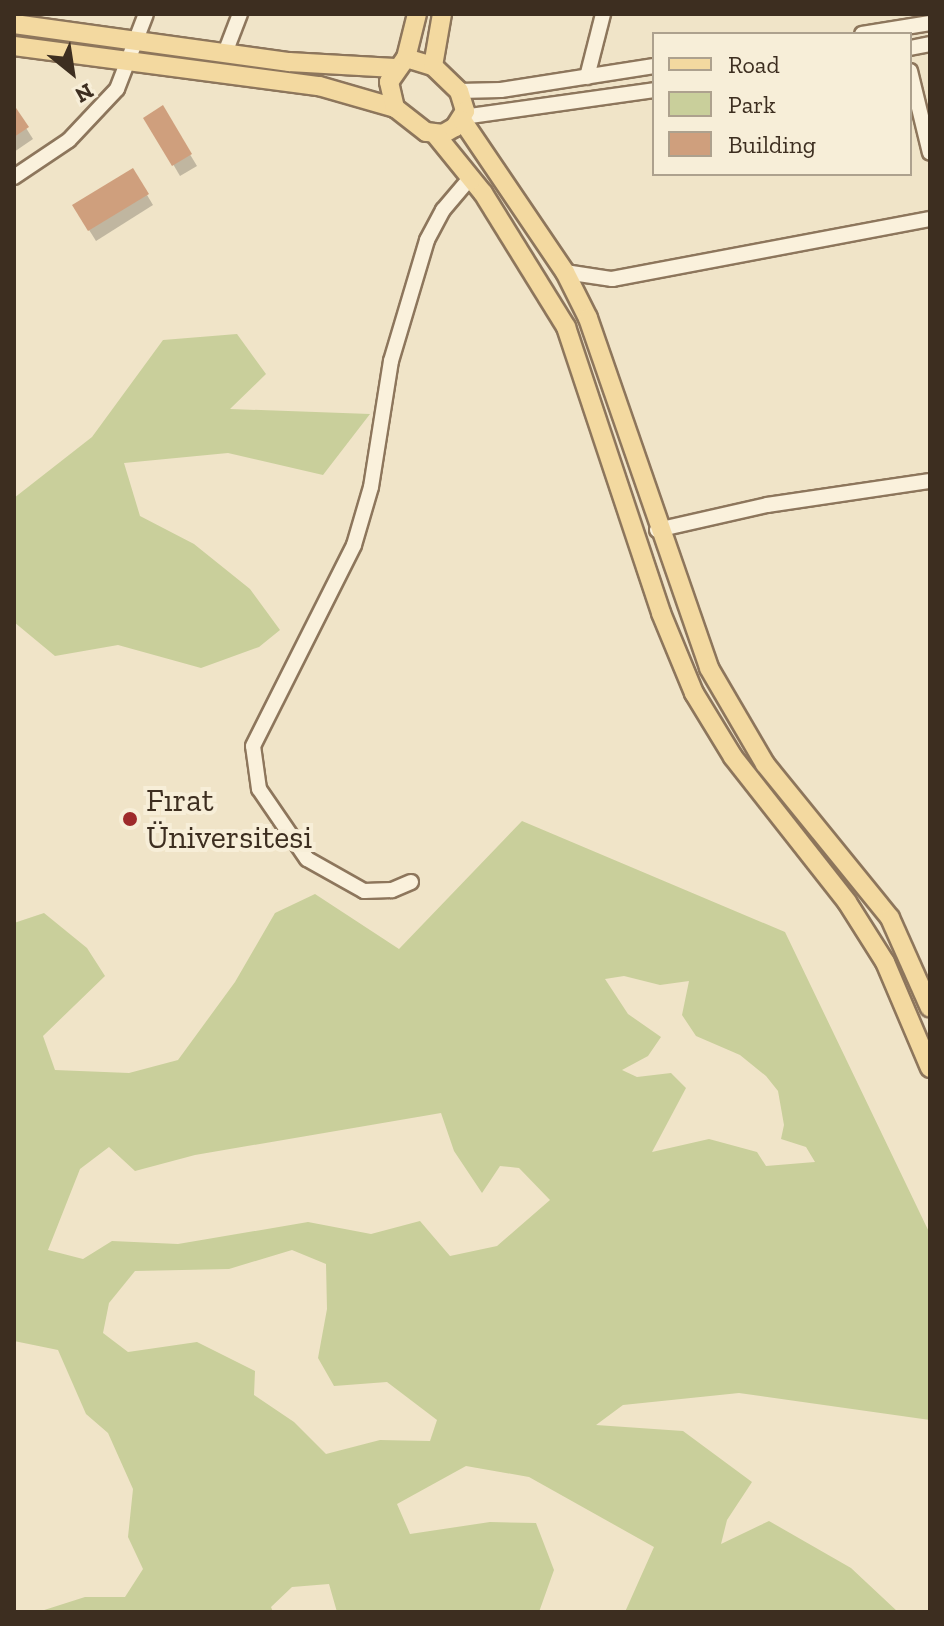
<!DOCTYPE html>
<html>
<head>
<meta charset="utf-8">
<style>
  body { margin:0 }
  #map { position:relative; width:944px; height:1626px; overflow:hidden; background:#f0e4c8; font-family:"Zilla Slab",serif }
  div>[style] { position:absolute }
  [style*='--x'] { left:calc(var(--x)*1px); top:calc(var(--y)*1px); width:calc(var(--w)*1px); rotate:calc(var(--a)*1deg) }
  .green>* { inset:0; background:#c9cf9b }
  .shadow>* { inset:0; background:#0003 }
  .building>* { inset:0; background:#cf9f7d }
  .roads { filter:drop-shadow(2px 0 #8d765c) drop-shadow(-2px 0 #8d765c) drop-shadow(0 2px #8d765c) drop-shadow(0 -2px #8d765c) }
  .minor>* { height:14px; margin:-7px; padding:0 7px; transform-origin:7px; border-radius:7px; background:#faf1dc }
  .major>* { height:18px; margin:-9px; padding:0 9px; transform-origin:9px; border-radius:9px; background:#f3d9a0 }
  .dots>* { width:22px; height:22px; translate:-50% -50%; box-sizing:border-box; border:4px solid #f7eed8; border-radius:50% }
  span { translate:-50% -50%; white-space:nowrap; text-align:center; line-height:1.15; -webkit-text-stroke:8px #f7eed8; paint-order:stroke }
  .poi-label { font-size:32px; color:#3d2e20 }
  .left { translate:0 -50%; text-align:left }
  .frame { position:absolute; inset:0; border:16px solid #3d2e20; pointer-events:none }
  .legend { position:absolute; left:652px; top:32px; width:260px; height:144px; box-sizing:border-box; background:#f7eed8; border:2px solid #ada18e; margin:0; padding:10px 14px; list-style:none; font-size:24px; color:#3d2e20 }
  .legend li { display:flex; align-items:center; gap:16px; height:40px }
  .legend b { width:40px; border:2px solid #ada18e }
  .north { position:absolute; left:32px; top:32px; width:80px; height:80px; -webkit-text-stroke:6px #f7eed8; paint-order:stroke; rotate:150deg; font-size:22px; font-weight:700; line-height:32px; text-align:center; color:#3d2e20 }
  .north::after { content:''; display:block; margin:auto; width:28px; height:36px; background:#3d2e20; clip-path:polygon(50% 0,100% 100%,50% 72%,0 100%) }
</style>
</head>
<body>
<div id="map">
  <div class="green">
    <i style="clip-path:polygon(237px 334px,266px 374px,230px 409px,370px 414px,323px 475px,228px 453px,124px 463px,140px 516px,194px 544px,250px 589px,280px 630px,259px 647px,201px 668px,118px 645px,55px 656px,14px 622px,14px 498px,92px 437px,163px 340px)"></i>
    <i style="clip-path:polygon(evenodd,522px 821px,785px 932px,930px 1234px,930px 1420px,739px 1393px,623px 1405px,596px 1425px,683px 1431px,752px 1482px,727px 1520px,721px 1544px,769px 1521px,851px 1568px,898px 1612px,625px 1612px,654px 1547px,529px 1477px,466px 1466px,397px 1504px,410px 1534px,490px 1522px,536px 1523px,554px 1570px,539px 1612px,337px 1612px,329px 1584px,292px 1587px,271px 1607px,273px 1612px,38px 1612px,85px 1597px,125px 1597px,143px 1569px,128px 1537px,133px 1489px,108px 1433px,86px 1414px,58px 1350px,14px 1341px,14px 923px,44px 913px,87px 948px,105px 976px,43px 1036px,55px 1070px,129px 1073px,178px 1060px,235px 982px,275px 913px,315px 894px,399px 949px,522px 821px,624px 976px,660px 985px,689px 981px,682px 1015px,696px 1036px,740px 1055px,766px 1076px,778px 1091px,784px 1125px,781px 1139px,806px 1147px,815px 1162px,766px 1166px,757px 1152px,709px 1139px,652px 1152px,686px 1088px,671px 1073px,637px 1077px,622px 1070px,648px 1056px,661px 1037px,628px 1014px,605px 979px,624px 976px,522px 821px,441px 1113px,454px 1151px,482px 1193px,500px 1166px,519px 1168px,550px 1200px,497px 1246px,450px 1256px,420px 1221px,371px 1234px,308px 1222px,178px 1244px,112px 1241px,83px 1259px,48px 1250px,80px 1169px,109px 1147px,135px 1171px,195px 1155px,441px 1113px,522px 821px,292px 1250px,326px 1264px,327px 1309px,318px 1358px,334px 1386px,387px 1382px,437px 1420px,430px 1441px,380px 1440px,326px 1454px,294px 1422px,254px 1395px,255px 1371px,197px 1342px,128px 1352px,103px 1333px,109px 1303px,135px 1271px,229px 1269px,292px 1250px)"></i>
  </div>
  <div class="shadow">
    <i style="clip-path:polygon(162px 108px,197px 166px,180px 176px,146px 118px)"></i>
    <i style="clip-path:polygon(14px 109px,33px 139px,14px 152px)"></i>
    <i style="clip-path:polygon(132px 170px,153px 205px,96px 241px,74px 206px)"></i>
  </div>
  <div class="building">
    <i style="clip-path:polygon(14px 105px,29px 127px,14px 137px)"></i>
    <i style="clip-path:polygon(163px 105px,192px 154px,172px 166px,143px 118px)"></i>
    <i style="clip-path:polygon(133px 168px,149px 194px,88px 231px,72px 205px)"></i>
  </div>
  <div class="roads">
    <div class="minor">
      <i style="--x:862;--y:34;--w:69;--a:-9.2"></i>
      <i style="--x:910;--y:48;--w:20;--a:-11"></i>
      <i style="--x:225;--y:53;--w:42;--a:-69"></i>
      <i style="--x:910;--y:71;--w:84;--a:76.3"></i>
      <i style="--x:587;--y:77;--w:65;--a:-75.7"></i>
      <i style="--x:459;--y:91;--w:42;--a:-1.4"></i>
      <i style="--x:501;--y:90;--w:155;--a:-8.9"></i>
      <i style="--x:463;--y:117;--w:193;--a:-8"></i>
      <i style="--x:14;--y:177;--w:66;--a:-33.9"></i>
      <i style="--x:69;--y:140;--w:70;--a:-46.7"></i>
      <i style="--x:117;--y:89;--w:80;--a:-68.9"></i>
      <i style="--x:565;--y:272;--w:48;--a:8.5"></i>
      <i style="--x:612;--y:279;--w:324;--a:-10.7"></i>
      <i style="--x:657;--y:530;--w:113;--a:-12.8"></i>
      <i style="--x:767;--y:505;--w:165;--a:-8.4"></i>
      <i style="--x:411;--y:882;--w:21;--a:157"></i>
      <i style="--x:392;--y:890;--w:28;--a:178"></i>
      <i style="--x:364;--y:891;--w:65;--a:-150.7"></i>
      <i style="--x:307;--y:859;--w:85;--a:-124.4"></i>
      <i style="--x:259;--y:789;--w:43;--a:-97.9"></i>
      <i style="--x:253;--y:746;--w:225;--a:-63.3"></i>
      <i style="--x:354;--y:545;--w:60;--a:-73.7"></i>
      <i style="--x:371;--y:487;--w:128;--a:-81"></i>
      <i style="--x:391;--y:361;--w:126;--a:-73.4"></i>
      <i style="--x:427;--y:240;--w:34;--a:-62"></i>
      <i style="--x:443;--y:210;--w:43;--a:-49.7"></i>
    </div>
    <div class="major">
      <i style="--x:14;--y:24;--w:278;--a:7.9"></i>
      <i style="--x:289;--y:62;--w:106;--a:3.2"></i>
      <i style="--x:14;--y:46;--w:308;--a:7.5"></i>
      <i style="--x:319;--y:86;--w:79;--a:16.1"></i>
      <i style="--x:406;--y:58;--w:28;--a:17"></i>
      <i style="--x:433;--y:66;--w:36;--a:44"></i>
      <i style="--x:459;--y:91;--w:21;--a:73"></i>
      <i style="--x:465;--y:111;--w:19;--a:122"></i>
      <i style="--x:455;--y:127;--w:14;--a:150"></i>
      <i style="--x:443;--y:134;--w:17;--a:-173"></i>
      <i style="--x:426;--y:132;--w:39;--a:-142"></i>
      <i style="--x:395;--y:108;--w:27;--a:-103"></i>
      <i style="--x:389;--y:82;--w:29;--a:-55"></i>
      <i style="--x:406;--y:58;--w:45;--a:-76"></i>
      <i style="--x:433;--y:66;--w:53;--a:-80.2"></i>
      <i style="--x:462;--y:120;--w:184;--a:55.9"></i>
      <i style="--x:565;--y:272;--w:51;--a:63.4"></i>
      <i style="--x:588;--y:318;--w:370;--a:70.9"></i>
      <i style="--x:709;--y:668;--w:111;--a:59.7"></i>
      <i style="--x:765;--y:764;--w:198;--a:50.9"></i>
      <i style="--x:890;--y:918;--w:98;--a:66"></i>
      <i style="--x:435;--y:134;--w:76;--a:50.9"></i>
      <i style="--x:483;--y:193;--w:158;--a:58.2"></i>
      <i style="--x:566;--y:327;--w:301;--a:71.6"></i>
      <i style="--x:661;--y:613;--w:87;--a:67.6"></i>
      <i style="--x:694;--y:693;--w:75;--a:58.6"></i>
      <i style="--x:733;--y:757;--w:184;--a:51.8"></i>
      <i style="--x:847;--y:902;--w:71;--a:57.7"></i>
      <i style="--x:885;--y:962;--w:115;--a:67"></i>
    </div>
  </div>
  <div class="dots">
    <i style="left:130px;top:819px;background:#9e2a2b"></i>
  </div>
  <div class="poi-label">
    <span class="left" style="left:146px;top:819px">Fırat<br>Üniversitesi</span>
  </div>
  <div class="frame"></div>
  <ul class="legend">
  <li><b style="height:10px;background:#f3d9a0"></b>Road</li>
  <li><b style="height:22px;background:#c9cf9b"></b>Park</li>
  <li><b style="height:22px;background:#cf9f7d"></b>Building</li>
  </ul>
  <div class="north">N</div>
</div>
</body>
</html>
